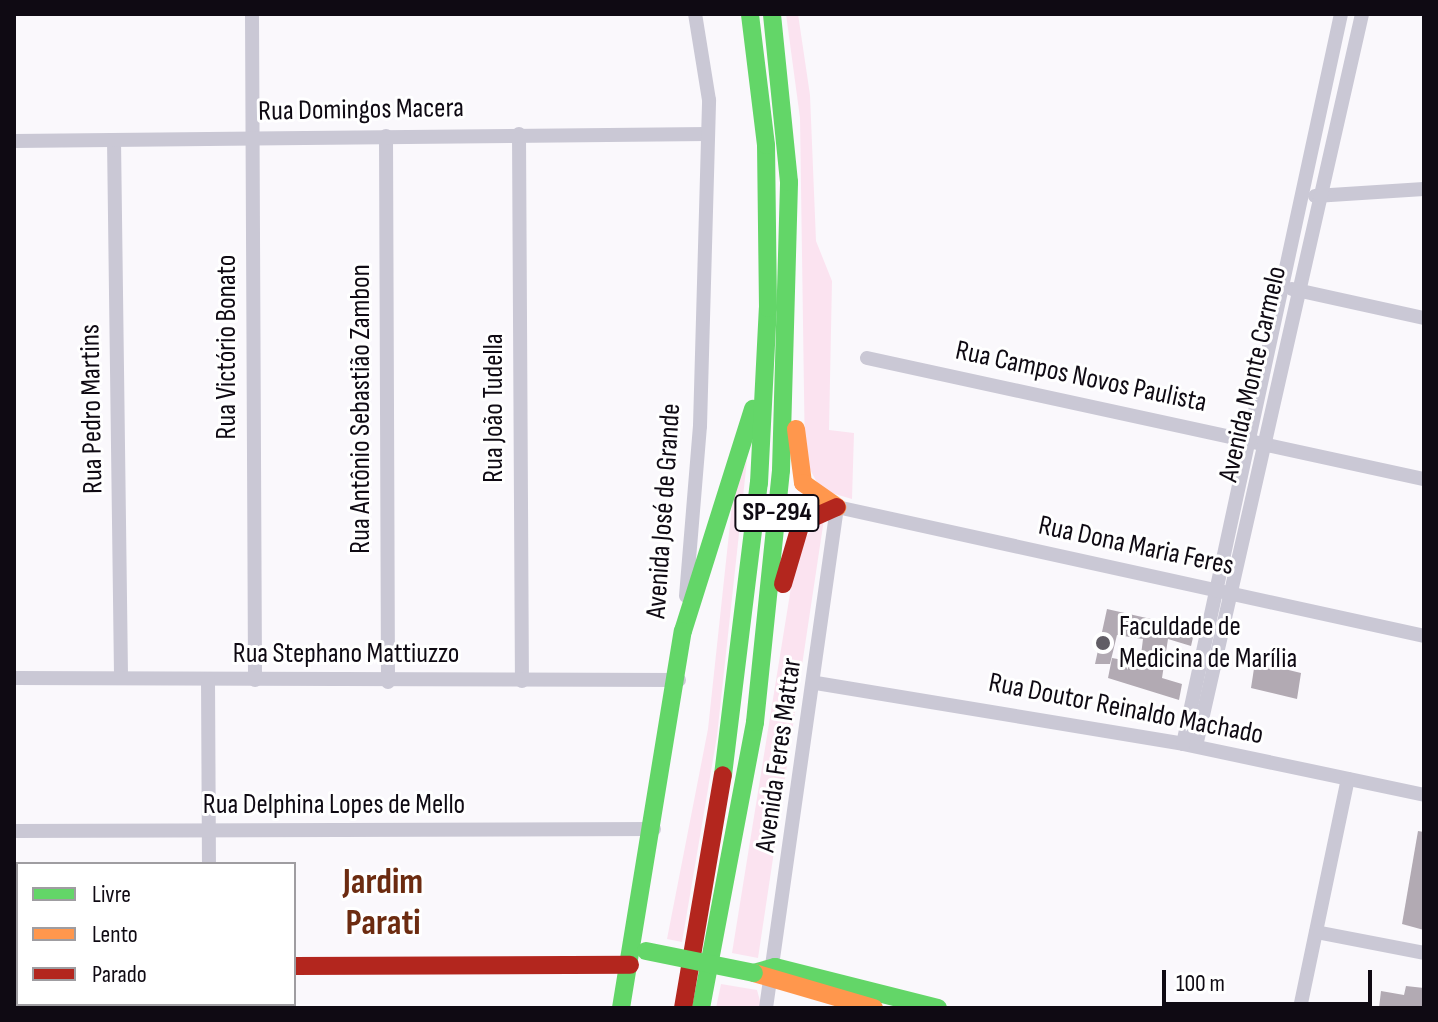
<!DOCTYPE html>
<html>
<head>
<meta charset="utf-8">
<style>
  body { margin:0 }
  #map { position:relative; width:1438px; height:1022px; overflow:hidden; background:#faf8fc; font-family:"Sofia Sans Condensed",sans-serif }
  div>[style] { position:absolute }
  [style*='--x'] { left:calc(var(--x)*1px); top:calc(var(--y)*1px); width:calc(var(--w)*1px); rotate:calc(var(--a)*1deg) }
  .green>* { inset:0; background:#fbe3f0 }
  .building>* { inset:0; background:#b2aab3 }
  .street>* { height:14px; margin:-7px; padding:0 7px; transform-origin:7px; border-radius:7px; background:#cac8d5 }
  .fast>* { height:18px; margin:-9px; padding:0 9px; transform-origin:9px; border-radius:9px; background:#63d668 }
  .slow>* { height:18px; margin:-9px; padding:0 9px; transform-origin:9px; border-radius:9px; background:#ff974d }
  .jam>* { height:18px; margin:-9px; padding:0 9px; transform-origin:9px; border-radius:9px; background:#b3261e }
  .fast-bridge>* { height:18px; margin:-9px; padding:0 9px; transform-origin:9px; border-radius:9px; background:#63d668 }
  .dots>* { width:22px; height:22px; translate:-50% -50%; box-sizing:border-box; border:4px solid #fff; border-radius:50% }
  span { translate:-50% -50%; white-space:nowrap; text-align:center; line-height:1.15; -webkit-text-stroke:6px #fff; paint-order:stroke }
  .shield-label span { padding:2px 6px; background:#fff; border:2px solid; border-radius:6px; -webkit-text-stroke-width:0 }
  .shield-label { font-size:26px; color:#0f0a13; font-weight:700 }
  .street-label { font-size:28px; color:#0f0a13 }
  .poi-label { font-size:28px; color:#0f0a13 }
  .left { translate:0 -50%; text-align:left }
  .district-label { font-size:36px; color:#6c2b10; font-weight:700 }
  .frame { position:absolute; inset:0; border:16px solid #0f0a13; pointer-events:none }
  .legend { position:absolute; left:16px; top:862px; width:280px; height:144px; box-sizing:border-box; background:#fff; border:2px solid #9f9da1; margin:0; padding:10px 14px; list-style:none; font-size:24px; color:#0f0a13 }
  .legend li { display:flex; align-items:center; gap:16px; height:40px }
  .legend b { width:40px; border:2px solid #9f9da1 }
  .scale { position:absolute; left:1162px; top:970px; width:210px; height:36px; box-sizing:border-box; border:4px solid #0f0a13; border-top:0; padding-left:10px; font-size:24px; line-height:28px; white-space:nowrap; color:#0f0a13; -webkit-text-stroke:6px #fff; paint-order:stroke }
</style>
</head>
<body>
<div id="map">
  <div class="green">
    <i style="clip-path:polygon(786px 14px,798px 14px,810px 95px,816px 241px,832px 281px,829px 430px,854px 433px,852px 499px,821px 490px,805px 460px,800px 118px)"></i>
    <i style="clip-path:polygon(747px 460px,717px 736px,682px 942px,667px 939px,708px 729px,733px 496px)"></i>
    <i style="clip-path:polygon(824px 519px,758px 958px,732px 953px,798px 544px)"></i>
    <i style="clip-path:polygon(721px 984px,757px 990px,762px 1008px,716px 1008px)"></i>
  </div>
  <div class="building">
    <i style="clip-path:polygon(1107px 609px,1195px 629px,1191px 646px,1168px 639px,1162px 678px,1182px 684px,1179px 700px,1108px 678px,1112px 658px,1140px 663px,1143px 639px,1117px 635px,1110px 664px,1095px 664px)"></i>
    <i style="clip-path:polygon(1255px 662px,1301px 673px,1297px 699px,1251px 688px)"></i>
    <i style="clip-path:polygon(1418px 831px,1424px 832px,1424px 930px,1402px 924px)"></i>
    <i style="clip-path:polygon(1406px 986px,1424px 988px,1424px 1008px,1379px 1008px,1381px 991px,1404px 995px)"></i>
  </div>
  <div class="street">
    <i style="--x:252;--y:14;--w:666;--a:89.74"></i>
    <i style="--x:519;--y:134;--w:547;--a:89.69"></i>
    <i style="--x:386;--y:136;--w:546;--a:89.79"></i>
    <i style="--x:114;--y:140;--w:537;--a:89.25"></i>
    <i style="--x:14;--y:141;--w:694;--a:-0.58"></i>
    <i style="--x:1315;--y:196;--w:109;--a:-3.7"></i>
    <i style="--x:1292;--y:289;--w:135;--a:12.4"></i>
    <i style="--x:867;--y:358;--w:570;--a:12.26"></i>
    <i style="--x:686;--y:596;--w:171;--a:-85.3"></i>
    <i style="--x:700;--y:426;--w:326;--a:-88.4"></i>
    <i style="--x:709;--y:100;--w:87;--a:-99.2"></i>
    <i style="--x:14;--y:678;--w:665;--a:0.17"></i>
    <i style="--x:208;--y:679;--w:185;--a:89.7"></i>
    <i style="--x:816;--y:683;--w:372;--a:9.4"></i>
    <i style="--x:1183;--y:744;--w:246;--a:11.9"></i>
    <i style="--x:1183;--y:744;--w:747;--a:-77.79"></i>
    <i style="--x:1196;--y:746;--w:751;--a:-77.22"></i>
    <i style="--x:14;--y:831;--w:640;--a:-0.18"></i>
    <i style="--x:1316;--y:932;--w:110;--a:11"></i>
    <i style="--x:209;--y:1008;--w:4;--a:-90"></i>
    <i style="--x:766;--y:1008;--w:506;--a:-81.93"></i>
    <i style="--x:837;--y:507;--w:601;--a:12.39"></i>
    <i style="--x:1300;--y:1008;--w:234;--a:-78.2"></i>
  </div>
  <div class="fast">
    <i style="--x:683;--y:631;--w:233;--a:-72.5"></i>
    <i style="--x:723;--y:775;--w:294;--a:-83"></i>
    <i style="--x:759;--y:483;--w:175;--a:-87.1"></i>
    <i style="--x:768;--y:308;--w:163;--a:-90.7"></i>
    <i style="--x:766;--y:145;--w:132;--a:-97"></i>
    <i style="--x:14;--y:964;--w:4;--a:0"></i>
    <i style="--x:754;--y:973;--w:22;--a:-16"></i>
    <i style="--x:775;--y:967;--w:168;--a:14.1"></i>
    <i style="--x:621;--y:1008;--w:382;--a:-80.7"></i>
    <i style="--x:701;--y:1008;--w:291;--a:-79.3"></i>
    <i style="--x:755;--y:722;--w:253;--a:-84.1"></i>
    <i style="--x:781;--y:470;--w:288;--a:-88.4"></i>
    <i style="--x:789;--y:182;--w:169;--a:-95.8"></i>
  </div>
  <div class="slow">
    <i style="--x:796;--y:429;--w:54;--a:82.6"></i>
    <i style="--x:803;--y:483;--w:42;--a:35.2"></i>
    <i style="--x:754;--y:973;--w:125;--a:16.3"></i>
  </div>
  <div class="jam">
    <i style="--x:783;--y:584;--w:64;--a:-73.6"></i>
    <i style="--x:801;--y:523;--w:39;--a:-24"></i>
    <i style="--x:294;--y:966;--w:336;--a:-0.2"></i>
    <i style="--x:683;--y:1008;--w:236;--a:-80.3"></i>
  </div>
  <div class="fast-bridge">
    <i style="--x:646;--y:951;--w:110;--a:11.5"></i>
  </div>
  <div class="dots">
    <i style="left:1103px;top:643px;background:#615d65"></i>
  </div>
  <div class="shield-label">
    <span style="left:777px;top:513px">SP-294</span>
  </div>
  <div class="street-label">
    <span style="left:361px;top:110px;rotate:-1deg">Rua Domingos Macera</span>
    <span style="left:227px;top:347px;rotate:-90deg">Rua Victório Bonato</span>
    <span style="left:1253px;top:374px;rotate:-77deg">Avenida Monte Carmelo</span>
    <span style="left:1081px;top:377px;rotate:12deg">Rua Campos Novos Paulista</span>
    <span style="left:494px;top:408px;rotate:-90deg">Rua João Tudella</span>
    <span style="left:92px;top:409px;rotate:-91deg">Rua Pedro Martins</span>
    <span style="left:361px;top:409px;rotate:-90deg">Rua Antônio Sebastião Zambon</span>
    <span style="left:664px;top:511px;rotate:-86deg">Avenida José de Grande</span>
    <span style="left:1136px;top:546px;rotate:12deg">Rua Dona Maria Feres</span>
    <span style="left:346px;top:654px">Rua Stephano Mattiuzzo</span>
    <span style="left:1126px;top:709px;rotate:11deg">Rua Doutor Reinaldo Machado</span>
    <span style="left:779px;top:755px;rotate:-82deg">Avenida Feres Mattar</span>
    <span style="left:334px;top:805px">Rua Delphina Lopes de Mello</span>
  </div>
  <div class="poi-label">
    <span class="left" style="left:1119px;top:643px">Faculdade de<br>Medicina de Marília</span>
  </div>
  <div class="district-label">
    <span style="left:383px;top:903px">Jardim<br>Parati</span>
  </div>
  <div class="frame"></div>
  <ul class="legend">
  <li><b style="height:10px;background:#63d668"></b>Livre</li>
  <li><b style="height:10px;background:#ff974d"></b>Lento</li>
  <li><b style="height:10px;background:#b3261e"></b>Parado</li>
  </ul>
  <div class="scale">100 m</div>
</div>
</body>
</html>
